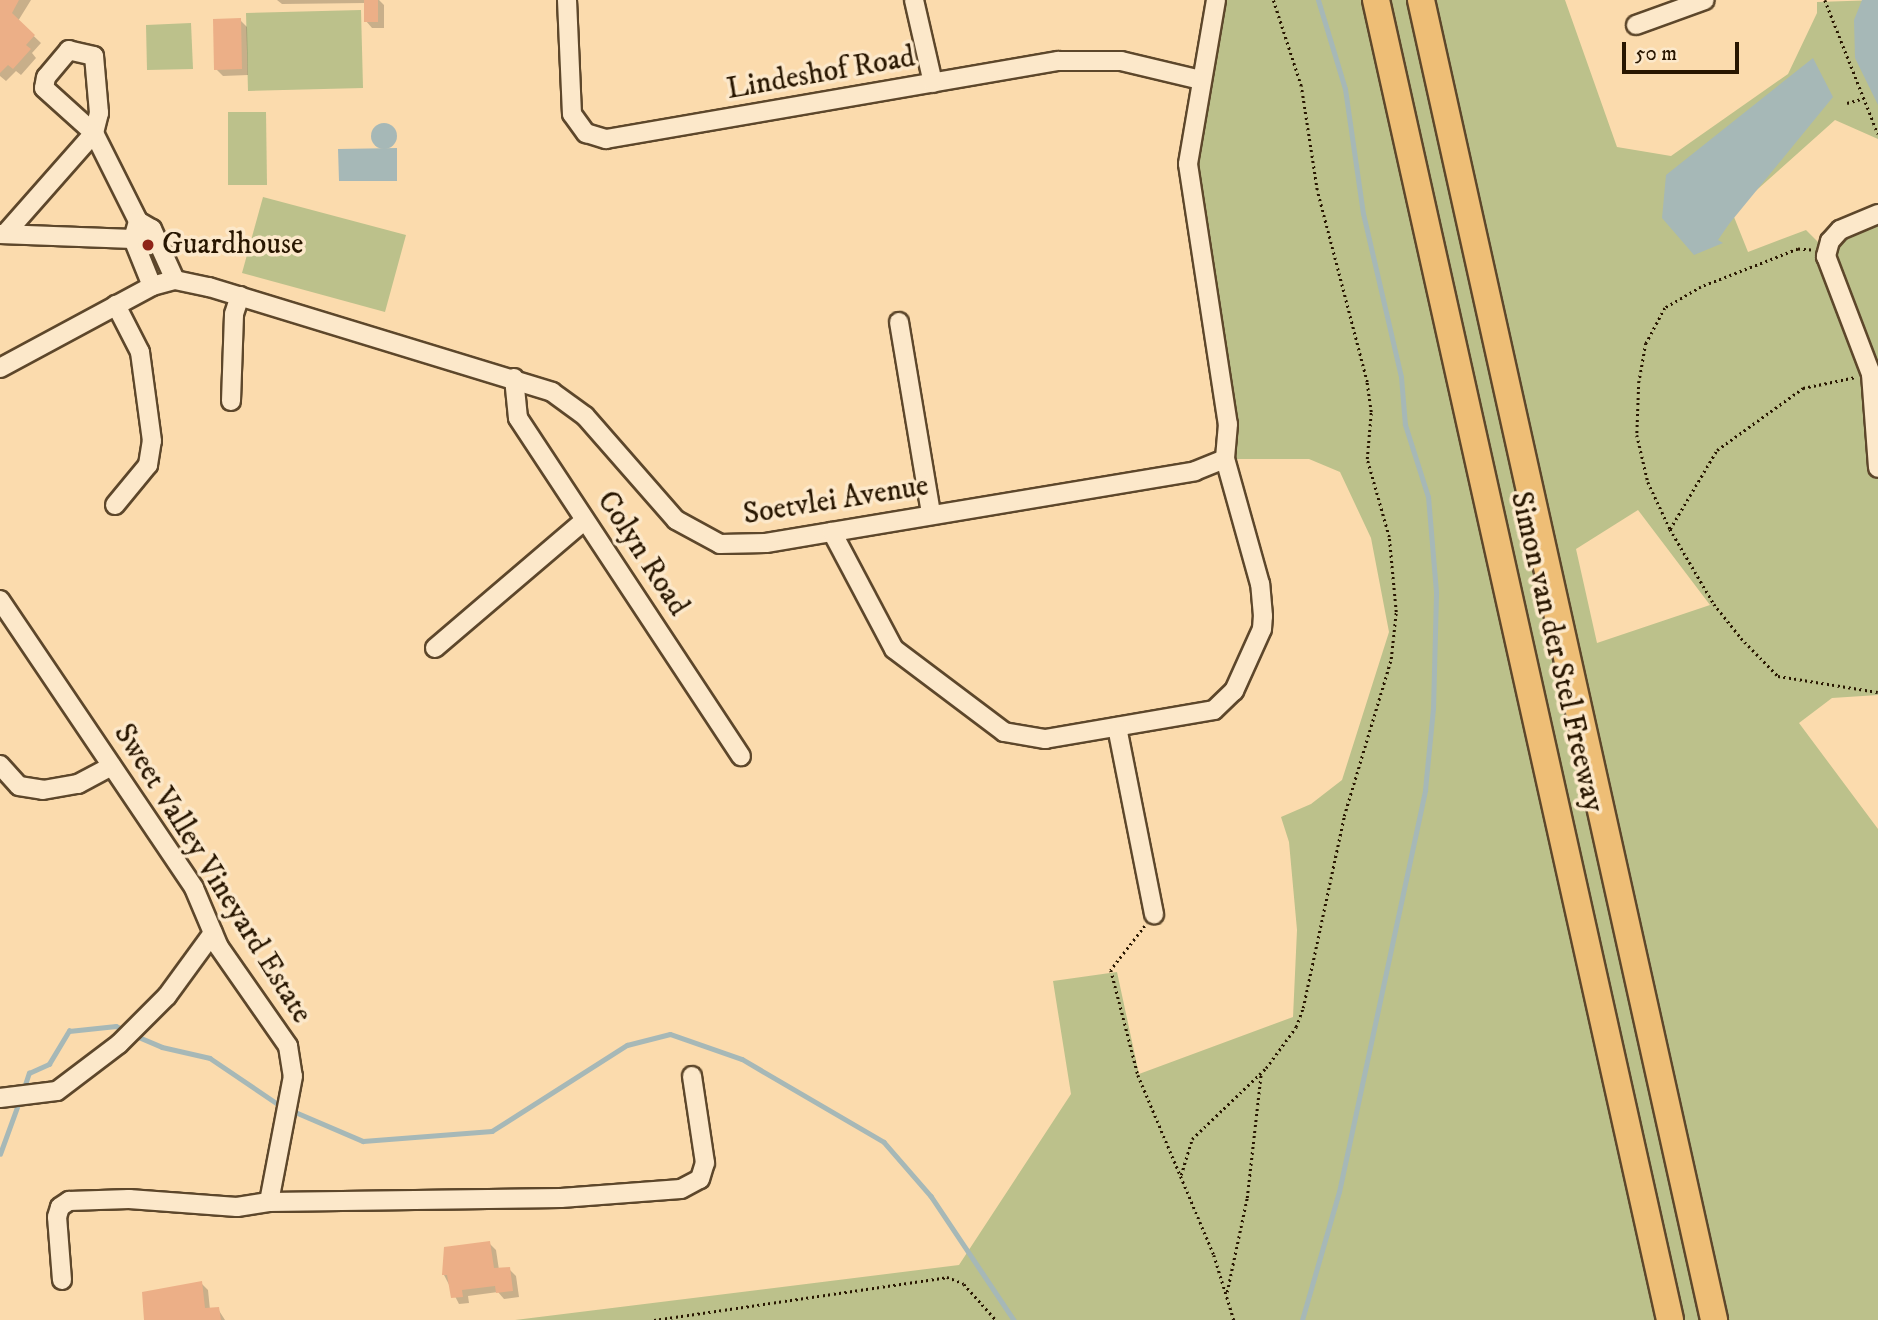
<!DOCTYPE html>
<html>
<head>
<meta charset="utf-8">
<style>
  body { margin:0 }
  #map { position:relative; width:1878px; height:1320px; overflow:hidden; background:#fbdbad; font-family:"IM FELL DW Pica",serif }
  div>[style] { position:absolute }
  [style*='--x'] { left:calc(var(--x)*1px); top:calc(var(--y)*1px); width:calc(var(--w)*1px); rotate:calc(var(--a)*1deg) }
  .green>* { inset:0; background:#bcc18b }
  .water>* { inset:0; background:#a6b8b7 }
  .round { border-radius:50% }
  .shadow>* { inset:0; background:#0003 }
  .stream>* { height:4.5px; margin:-2.25px; padding:0 2.25px; transform-origin:2.25px; border-radius:2.25px; background:#a6b8b7 }
  .building>* { inset:0; background:#ecaf87 }
  .path>* { height:2.5px; margin-top:-1.25px; transform-origin:0; background:repeating-linear-gradient(90deg,#281600 0 2px,transparent 0 5.5px) }
  .roads { filter:drop-shadow(2px 0 #5d472b) drop-shadow(-2px 0 #5d472b) drop-shadow(0 2px #5d472b) drop-shadow(0 -2px #5d472b) }
  .minor>* { height:18px; margin:-9px; padding:0 9px; transform-origin:9px; border-radius:9px; background:#fce8ca }
  .highway>* { height:26px; margin:-13px; padding:0 13px; transform-origin:13px; border-radius:13px; background:#eebe76 }
  .dots>* { width:19px; height:19px; translate:-50% -50%; box-sizing:border-box; border:4px solid #fce8ca; border-radius:50% }
  span { translate:-50% -50%; white-space:nowrap; text-align:center; line-height:1.15; -webkit-text-stroke:7px #fce8ca; paint-order:stroke }
  .street-label { font-size:30px; color:#281600 }
  .poi-label { font-size:30px; color:#281600 }
  .left { translate:0 -50%; text-align:left }
  .scale { position:absolute; left:1622px; top:42px; width:117px; height:32px; box-sizing:border-box; border:4px solid #281600; border-top:0; padding-left:9px; font-size:21px; line-height:24px; white-space:nowrap; color:#281600; -webkit-text-stroke:5px #fce8ca; paint-order:stroke }
</style>
</head>
<body>
<div id="map">
  <div class="green">
    <i style="clip-path:polygon(evenodd,1216px 0,1565px 0,1617px 147px,1671px 156px,1788px 74px,1817px 13px,1817px 2px,1878px 0,1878px 139px,1835px 120px,1732px 212px,1748px 252px,1806px 230px,1827px 251px,1831px 240px,1878px 217px,1878px 695px,1832px 698px,1799px 723px,1878px 829px,1878px 1320px,515px 1320px,959px 1265px,1071px 1094px,1053px 981px,1117px 972px,1139px 1074px,1293px 1017px,1297px 930px,1289px 842px,1281px 817px,1311px 804px,1342px 780px,1389px 632px,1371px 538px,1340px 472px,1309px 459px,1225px 459px,1189px 184px,1216px 0,1638px 510px,1710px 605px,1597px 643px,1576px 549px,1638px 510px)"></i>
    <i style="clip-path:polygon(361px 10px,363px 88px,248px 91px,246px 13px)"></i>
    <i style="clip-path:polygon(191px 23px,193px 69px,147px 70px,146px 25px)"></i>
    <i style="clip-path:polygon(228px 112px,266px 112px,267px 185px,228px 185px)"></i>
    <i style="clip-path:polygon(263px 197px,406px 235px,385px 312px,242px 273px)"></i>
  </div>
  <div class="water">
    <i style="clip-path:polygon(1862px 0,1878px 0,1878px 105px,1855px 58px,1854px 20px)"></i>
    <i style="clip-path:polygon(1813px 58px,1833px 97px,1729px 224px,1718px 240px,1723px 243px,1694px 255px,1662px 218px,1666px 175px)"></i>
    <i class="round" style="left:371px;top:123px;width:26px;height:26px"></i>
    <i style="clip-path:polygon(397px 148px,397px 181px,339px 181px,338px 149px)"></i>
  </div>
  <div class="shadow">
    <i style="clip-path:polygon(0 0,31px 0,18px 21px,41px 43px,32px 53px,36px 58px,21px 75px,16px 71px,6px 81px,0 76px)"></i>
    <i style="clip-path:polygon(277px 0,379px 0,384px 5px,384px 28px,372px 28px,366px 21px,366px 3px,282px 4px)"></i>
    <i style="clip-path:polygon(240px 20px,247px 27px,248px 75px,223px 76px,216px 69px)"></i>
    <i style="clip-path:polygon(489px 1243px,496px 1250px,499px 1270px,509px 1269px,516px 1276px,519px 1297px,504px 1299px,498px 1292px,468px 1296px,469px 1303px,459px 1304px,444px 1275px)"></i>
    <i style="clip-path:polygon(201px 1283px,208px 1290px,210px 1310px,218px 1309px,225px 1320px,146px 1320px)"></i>
  </div>
  <div class="stream">
    <i style="--x:134;--y:1035;--w:30;--a:23"></i>
    <i style="--x:162;--y:1047;--w:49;--a:12.9"></i>
    <i style="--x:210;--y:1058;--w:82;--a:34.1"></i>
    <i style="--x:23;--y:1091;--w:19;--a:-72"></i>
    <i style="--x:29;--y:1073;--w:22;--a:-24"></i>
    <i style="--x:49;--y:1064;--w:39;--a:-59"></i>
    <i style="--x:69;--y:1031;--w:47;--a:-6.1"></i>
    <i style="--x:116;--y:1026;--w:12;--a:24"></i>
    <i style="--x:293;--y:1111;--w:76;--a:23.2"></i>
    <i style="--x:363;--y:1141;--w:129;--a:-4.4"></i>
    <i style="--x:492;--y:1131;--w:160;--a:-32.5"></i>
    <i style="--x:627;--y:1045;--w:44;--a:-14.3"></i>
    <i style="--x:670;--y:1034;--w:76;--a:19.1"></i>
    <i style="--x:742;--y:1059;--w:164;--a:30.3"></i>
    <i style="--x:884;--y:1142;--w:72;--a:49"></i>
    <i style="--x:931;--y:1196;--w:149;--a:56.2"></i>
    <i style="--x:0;--y:1154;--w:59;--a:-70"></i>
    <i style="--x:1302;--y:1320;--w:133;--a:-73.9"></i>
    <i style="--x:1339;--y:1192;--w:411;--a:-77.9"></i>
    <i style="--x:1425;--y:790;--w:81;--a:-84.4"></i>
    <i style="--x:1433;--y:709;--w:117;--a:-88.5"></i>
    <i style="--x:1436;--y:592;--w:95;--a:-94.8"></i>
    <i style="--x:1428;--y:497;--w:76;--a:-107.7"></i>
    <i style="--x:1405;--y:425;--w:48;--a:-94.8"></i>
    <i style="--x:1401;--y:377;--w:167;--a:-103.1"></i>
    <i style="--x:1363;--y:214;--w:126;--a:-98.2"></i>
    <i style="--x:1345;--y:89;--w:93;--a:-106.9"></i>
  </div>
  <div class="building">
    <i style="clip-path:polygon(0 0,19px 0,12px 13px,35px 35px,26px 45px,31px 49px,13px 69px,8px 65px,0 73px)"></i>
    <i style="clip-path:polygon(364px 0,378px 0,378px 22px,364px 22px)"></i>
    <i style="clip-path:polygon(241px 18px,242px 69px,214px 70px,213px 19px)"></i>
    <i style="clip-path:polygon(490px 1241px,494px 1268px,510px 1267px,513px 1291px,496px 1293px,495px 1286px,462px 1290px,463px 1297px,451px 1298px,447px 1275px,442px 1275px,444px 1247px)"></i>
    <i style="clip-path:polygon(202px 1281px,205px 1308px,219px 1307px,221px 1320px,144px 1320px,142px 1292px)"></i>
  </div>
  <div class="path">
    <i style="--x:1825;--y:0;--w:144;--a:68.4"></i>
    <i style="--x:1847;--y:103;--w:15;--a:-16"></i>
    <i style="--x:1811;--y:250;--w:13;--a:-176"></i>
    <i style="--x:1798;--y:249;--w:104;--a:158.6"></i>
    <i style="--x:1701;--y:287;--w:42;--a:149.7"></i>
    <i style="--x:1665;--y:308;--w:40;--a:118"></i>
    <i style="--x:1646;--y:343;--w:39;--a:100"></i>
    <i style="--x:1639;--y:381;--w:54;--a:92.1"></i>
    <i style="--x:1637;--y:435;--w:48;--a:76.8"></i>
    <i style="--x:1648;--y:482;--w:52;--a:64.9"></i>
    <i style="--x:1670;--y:529;--w:87;--a:59.6"></i>
    <i style="--x:1714;--y:604;--w:43;--a:51.5"></i>
    <i style="--x:1741;--y:638;--w:53;--a:45.8"></i>
    <i style="--x:1778;--y:676;--w:101;--a:9.1"></i>
    <i style="--x:1670;--y:529;--w:92;--a:-59.3"></i>
    <i style="--x:1717;--y:450;--w:106;--a:-35.8"></i>
    <i style="--x:1803;--y:388;--w:54;--a:-11.7"></i>
    <i style="--x:1145;--y:926;--w:56;--a:127.7"></i>
    <i style="--x:1111;--y:970;--w:108;--a:75.6"></i>
    <i style="--x:1138;--y:1075;--w:195;--a:67.1"></i>
    <i style="--x:1214;--y:1255;--w:68;--a:72.9"></i>
    <i style="--x:1181;--y:1175;--w:38;--a:-73"></i>
    <i style="--x:1192;--y:1139;--w:103;--a:-43.8"></i>
    <i style="--x:1266;--y:1068;--w:51;--a:-53.8"></i>
    <i style="--x:1296;--y:1027;--w:20;--a:-70"></i>
    <i style="--x:1303;--y:1008;--w:196;--a:-77.9"></i>
    <i style="--x:1344;--y:816;--w:164;--a:-73.3"></i>
    <i style="--x:1391;--y:659;--w:47;--a:-83.9"></i>
    <i style="--x:1396;--y:612;--w:75;--a:-95.3"></i>
    <i style="--x:1389;--y:537;--w:81;--a:-105.8"></i>
    <i style="--x:1367;--y:459;--w:47;--a:-85.1"></i>
    <i style="--x:1371;--y:412;--w:30;--a:-98"></i>
    <i style="--x:1367;--y:382;--w:198;--a:-104.6"></i>
    <i style="--x:1317;--y:190;--w:105;--a:-98.7"></i>
    <i style="--x:1301;--y:86;--w:90;--a:-108"></i>
    <i style="--x:1227;--y:1292;--w:96;--a:-78"></i>
    <i style="--x:1247;--y:1198;--w:125;--a:-83.6"></i>
    <i style="--x:654;--y:1320;--w:296;--a:-8.3"></i>
    <i style="--x:947;--y:1277;--w:18;--a:22"></i>
    <i style="--x:964;--y:1284;--w:48;--a:48.4"></i>
  </div>
  <div class="roads">
    <div class="minor">
      <i style="--x:567;--y:0;--w:114;--a:87.5"></i>
      <i style="--x:572;--y:114;--w:24;--a:54"></i>
      <i style="--x:586;--y:133;--w:21;--a:17"></i>
      <i style="--x:606;--y:139;--w:459;--a:-9.8"></i>
      <i style="--x:1058;--y:61;--w:63;--a:0"></i>
      <i style="--x:1121;--y:61;--w:82;--a:13.4"></i>
      <i style="--x:914;--y:0;--w:85;--a:77.1"></i>
      <i style="--x:1216;--y:0;--w:166;--a:99.7"></i>
      <i style="--x:1188;--y:164;--w:263;--a:81.3"></i>
      <i style="--x:1228;--y:424;--w:35;--a:95"></i>
      <i style="--x:1636;--y:25;--w:73;--a:-19.9"></i>
      <i style="--x:1878;--y:214;--w:41;--a:157.2"></i>
      <i style="--x:1840;--y:230;--w:15;--a:132"></i>
      <i style="--x:1830;--y:241;--w:16;--a:105"></i>
      <i style="--x:1826;--y:256;--w:126;--a:69.1"></i>
      <i style="--x:1871;--y:374;--w:94;--a:85.7"></i>
      <i style="--x:0;--y:234;--w:133;--a:2.2"></i>
      <i style="--x:133;--y:239;--w:21;--a:-28"></i>
      <i style="--x:5;--y:234;--w:135;--a:-48.6"></i>
      <i style="--x:94;--y:133;--w:21;--a:-76"></i>
      <i style="--x:99;--y:113;--w:57;--a:-95"></i>
      <i style="--x:94;--y:56;--w:26;--a:-167"></i>
      <i style="--x:69;--y:50;--w:35;--a:130"></i>
      <i style="--x:46;--y:77;--w:11;--a:100"></i>
      <i style="--x:44;--y:88;--w:67;--a:42"></i>
      <i style="--x:94;--y:133;--w:98;--a:63.4"></i>
      <i style="--x:152;--y:286;--w:51;--a:-112"></i>
      <i style="--x:133;--y:239;--w:19;--a:-74"></i>
      <i style="--x:138;--y:221;--w:16;--a:30"></i>
      <i style="--x:152;--y:229;--w:56;--a:65.7"></i>
      <i style="--x:899;--y:322;--w:195;--a:80.5"></i>
      <i style="--x:0;--y:368;--w:173;--a:-28.3"></i>
      <i style="--x:152;--y:286;--w:24;--a:-15"></i>
      <i style="--x:175;--y:280;--w:35;--a:12"></i>
      <i style="--x:209;--y:287;--w:359;--a:17"></i>
      <i style="--x:552;--y:392;--w:41;--a:36"></i>
      <i style="--x:585;--y:416;--w:138;--a:48.8"></i>
      <i style="--x:676;--y:520;--w:50;--a:28.6"></i>
      <i style="--x:720;--y:544;--w:46;--a:-1.2"></i>
      <i style="--x:766;--y:543;--w:67;--a:-9.5"></i>
      <i style="--x:832;--y:532;--w:368;--a:-9.5"></i>
      <i style="--x:1195;--y:471;--w:32;--a:-22"></i>
      <i style="--x:514;--y:378;--w:40;--a:84.3"></i>
      <i style="--x:518;--y:418;--w:405;--a:56.6"></i>
      <i style="--x:231;--y:401;--w:87;--a:-88"></i>
      <i style="--x:234;--y:314;--w:19;--a:-72"></i>
      <i style="--x:115;--y:505;--w:52;--a:-50.5"></i>
      <i style="--x:148;--y:465;--w:24;--a:-81"></i>
      <i style="--x:152;--y:441;--w:90;--a:-97.7"></i>
      <i style="--x:140;--y:352;--w:53;--a:-117.1"></i>
      <i style="--x:832;--y:532;--w:132;--a:62.1"></i>
      <i style="--x:894;--y:649;--w:138;--a:37"></i>
      <i style="--x:1004;--y:732;--w:42;--a:9.7"></i>
      <i style="--x:1045;--y:739;--w:171;--a:-9.7"></i>
      <i style="--x:1214;--y:710;--w:28;--a:-44"></i>
      <i style="--x:1234;--y:691;--w:68;--a:-65.7"></i>
      <i style="--x:1262;--y:629;--w:13;--a:-86"></i>
      <i style="--x:1263;--y:616;--w:32;--a:-95"></i>
      <i style="--x:1260;--y:584;--w:130;--a:-105.6"></i>
      <i style="--x:0;--y:600;--w:347;--a:56"></i>
      <i style="--x:194;--y:888;--w:64;--a:67"></i>
      <i style="--x:219;--y:947;--w:121;--a:55.1"></i>
      <i style="--x:288;--y:1046;--w:30;--a:81"></i>
      <i style="--x:293;--y:1076;--w:128;--a:100.8"></i>
      <i style="--x:435;--y:648;--w:197;--a:-40.5"></i>
      <i style="--x:1117;--y:727;--w:191;--a:78.8"></i>
      <i style="--x:0;--y:765;--w:28;--a:48"></i>
      <i style="--x:19;--y:786;--w:24;--a:9"></i>
      <i style="--x:43;--y:790;--w:36;--a:-10"></i>
      <i style="--x:78;--y:784;--w:38;--a:-28"></i>
      <i style="--x:0;--y:1098;--w:57;--a:-7"></i>
      <i style="--x:57;--y:1091;--w:78;--a:-37.2"></i>
      <i style="--x:119;--y:1044;--w:68;--a:-45"></i>
      <i style="--x:167;--y:996;--w:78;--a:-53.9"></i>
      <i style="--x:62;--y:1280;--w:63;--a:-94.5"></i>
      <i style="--x:57;--y:1217;--w:10;--a:-73"></i>
      <i style="--x:60;--y:1207;--w:11;--a:-34"></i>
      <i style="--x:69;--y:1201;--w:60;--a:-1.9"></i>
      <i style="--x:129;--y:1199;--w:108;--a:4.2"></i>
      <i style="--x:237;--y:1207;--w:32;--a:-9"></i>
      <i style="--x:269;--y:1202;--w:292;--a:-0.8"></i>
      <i style="--x:561;--y:1198;--w:120;--a:-4.3"></i>
      <i style="--x:681;--y:1189;--w:21;--a:-28"></i>
      <i style="--x:700;--y:1179;--w:17;--a:-73"></i>
      <i style="--x:705;--y:1163;--w:88;--a:-98.5"></i>
    </div>
    <div class="highway">
      <i style="--x:1376;--y:0;--w:1352;--a:77.44"></i>
      <i style="--x:1421;--y:0;--w:1352;--a:77.48"></i>
    </div>
  </div>
  <div class="dots">
    <i style="left:148px;top:245px;background:#8f2418"></i>
  </div>
  <div class="street-label">
    <span style="left:821px;top:74px;rotate:-10deg">Lindeshof Road</span>
    <span style="left:836px;top:501px;rotate:-9deg">Soetvlei Avenue</span>
    <span style="left:642px;top:554px;rotate:57deg">Colyn Road</span>
    <span style="left:1556px;top:652px;rotate:77deg">Simon van der Stel Freeway</span>
    <span style="left:212px;top:874px;rotate:58deg">Sweet Valley Vineyard Estate</span>
  </div>
  <div class="poi-label">
    <span class="left" style="left:162px;top:245px">Guardhouse</span>
  </div>
  <div class="scale">50 m</div>
</div>
</body>
</html>
